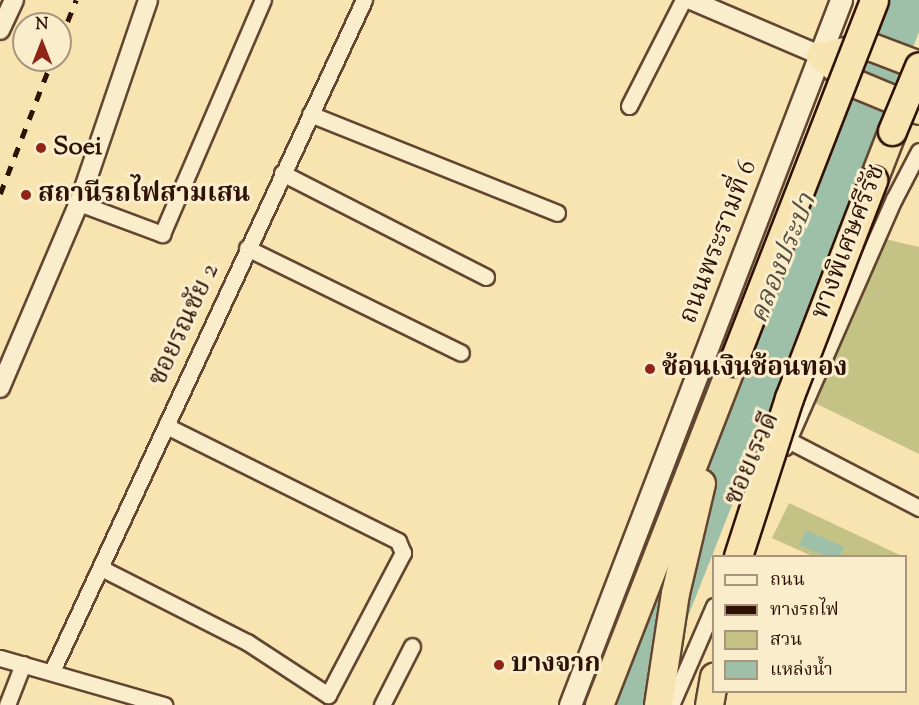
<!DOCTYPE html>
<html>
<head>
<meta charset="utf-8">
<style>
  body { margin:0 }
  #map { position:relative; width:919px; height:705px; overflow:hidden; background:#f7e4b1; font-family:"Sorts Mill Goudy","Noto Serif Thai",serif }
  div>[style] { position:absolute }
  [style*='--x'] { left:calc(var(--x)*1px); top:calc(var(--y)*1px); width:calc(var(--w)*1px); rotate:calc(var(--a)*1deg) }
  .green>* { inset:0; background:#c5c286 }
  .water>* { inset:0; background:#9ebfa8 }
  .roads { filter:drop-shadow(2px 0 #624631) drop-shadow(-2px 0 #624631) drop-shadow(0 2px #624631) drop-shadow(0 -2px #624631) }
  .minor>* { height:15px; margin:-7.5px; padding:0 7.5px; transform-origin:7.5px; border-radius:7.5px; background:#faedcc }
  .tertiary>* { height:18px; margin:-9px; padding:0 9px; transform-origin:9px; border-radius:9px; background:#faedcc }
  .secondary>* { height:21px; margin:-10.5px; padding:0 10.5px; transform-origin:10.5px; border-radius:10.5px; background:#faedcc }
  .motorway>* { height:27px; margin:-13.5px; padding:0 13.5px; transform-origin:13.5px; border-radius:13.5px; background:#f7e4b1 }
  .rail>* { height:4.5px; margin-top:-2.25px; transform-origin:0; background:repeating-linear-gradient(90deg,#301106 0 10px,transparent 0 20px) }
  .bridges { filter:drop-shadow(2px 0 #301106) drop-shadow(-2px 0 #301106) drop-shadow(0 2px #301106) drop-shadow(0 -2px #301106) }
  .motorway-bridge>* { height:27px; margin:-13.5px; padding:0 13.5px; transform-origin:13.5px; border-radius:13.5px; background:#f7e4b1 }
  .dots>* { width:16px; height:16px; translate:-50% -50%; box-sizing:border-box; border:3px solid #faedcc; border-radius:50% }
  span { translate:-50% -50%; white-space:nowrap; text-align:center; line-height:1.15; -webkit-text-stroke:6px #faedcc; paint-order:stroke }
  .poi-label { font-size:26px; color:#301106; font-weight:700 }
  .left { translate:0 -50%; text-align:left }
  .street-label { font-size:26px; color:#301106 }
  .water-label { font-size:27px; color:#564e3f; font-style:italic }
  .legend { position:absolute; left:712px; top:555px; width:195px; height:138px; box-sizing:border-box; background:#faedcc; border:2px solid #a9957d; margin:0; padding:8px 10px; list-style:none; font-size:18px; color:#301106 }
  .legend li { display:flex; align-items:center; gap:12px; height:30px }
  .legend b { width:30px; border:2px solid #a9957d }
  .north { position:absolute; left:12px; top:12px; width:60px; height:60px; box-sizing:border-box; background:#faedcc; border:2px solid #a9957d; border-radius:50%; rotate:0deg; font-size:16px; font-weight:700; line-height:24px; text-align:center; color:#301106 }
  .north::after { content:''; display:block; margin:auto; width:21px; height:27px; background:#8f2418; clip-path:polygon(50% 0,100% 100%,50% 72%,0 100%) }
</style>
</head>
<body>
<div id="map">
  <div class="green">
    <i style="clip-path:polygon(885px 239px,919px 247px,919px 454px,815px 403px)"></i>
    <i style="clip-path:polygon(789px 503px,902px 556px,812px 556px,772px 538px)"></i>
  </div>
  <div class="water">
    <i style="clip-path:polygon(889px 0,919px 0,919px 32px,653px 705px,610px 705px)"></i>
    <i style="clip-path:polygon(806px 530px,844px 547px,840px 556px,825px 556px,799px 545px)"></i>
  </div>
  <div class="roads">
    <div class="minor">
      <i style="--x:629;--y:106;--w:119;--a:-63"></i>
      <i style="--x:310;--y:114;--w:266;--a:21.8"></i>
      <i style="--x:282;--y:173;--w:229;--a:27"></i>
      <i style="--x:79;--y:203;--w:89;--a:20.5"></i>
      <i style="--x:162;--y:234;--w:255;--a:-66.7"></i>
      <i style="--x:247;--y:248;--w:238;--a:26.1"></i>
      <i style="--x:788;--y:440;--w:148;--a:27.4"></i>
      <i style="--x:785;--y:447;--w:271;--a:-66.3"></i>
      <i style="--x:894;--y:199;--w:54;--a:-62.5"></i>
      <i style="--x:101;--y:568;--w:164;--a:26.9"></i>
      <i style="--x:247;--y:642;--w:97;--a:33.2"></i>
      <i style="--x:328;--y:695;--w:161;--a:-62.2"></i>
      <i style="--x:403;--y:553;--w:13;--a:-113"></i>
      <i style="--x:398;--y:541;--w:259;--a:-153.6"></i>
      <i style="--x:0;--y:658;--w:171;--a:16"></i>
      <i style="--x:52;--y:671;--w:740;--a:-65.06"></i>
      <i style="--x:7;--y:705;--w:44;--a:-68.7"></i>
      <i style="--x:382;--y:705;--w:66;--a:-63"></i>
      <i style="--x:671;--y:705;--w:108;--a:-66.5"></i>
    </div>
    <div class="tertiary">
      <i style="--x:691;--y:0;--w:140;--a:23.1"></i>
      <i style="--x:0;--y:30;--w:33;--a:-65"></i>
      <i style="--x:0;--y:388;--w:201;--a:-66.9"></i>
      <i style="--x:79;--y:203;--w:214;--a:-71.2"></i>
    </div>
    <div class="secondary">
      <i style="--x:570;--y:705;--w:755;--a:-68.97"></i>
    </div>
    <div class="motorway">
      <i style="--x:834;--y:53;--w:36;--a:-11"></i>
      <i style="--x:869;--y:46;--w:53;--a:20.8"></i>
      <i style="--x:820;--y:55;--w:44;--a:39.5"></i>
      <i style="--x:854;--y:83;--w:70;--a:22.6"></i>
      <i style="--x:873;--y:180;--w:53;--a:-68.8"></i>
      <i style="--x:599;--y:705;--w:368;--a:-68.7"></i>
      <i style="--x:658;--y:705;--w:113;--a:-81.4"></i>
      <i style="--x:675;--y:593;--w:113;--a:-76.7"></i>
      <i style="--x:709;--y:705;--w:29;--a:-80"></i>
    </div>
  </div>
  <div class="rail">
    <i style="--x:60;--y:40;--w:43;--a:-68.2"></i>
    <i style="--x:0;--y:194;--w:144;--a:-68.8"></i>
  </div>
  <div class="bridges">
    <div class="motorway-bridge">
      <i style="--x:892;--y:131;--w:70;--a:-67.4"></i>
      <i style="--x:733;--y:362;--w:388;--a:-68.7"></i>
      <i style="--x:738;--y:556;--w:166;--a:-72.1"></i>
      <i style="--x:789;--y:398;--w:234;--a:-68.9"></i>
    </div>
  </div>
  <div class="dots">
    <i style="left:41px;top:148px;background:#8f2418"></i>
    <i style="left:26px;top:195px;background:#8f2418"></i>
    <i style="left:650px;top:369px;background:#8f2418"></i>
    <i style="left:499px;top:665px;background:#8f2418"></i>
  </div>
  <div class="poi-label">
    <span class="left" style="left:53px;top:148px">Soei</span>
    <span class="left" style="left:38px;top:195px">สถานีรถไฟสามเสน</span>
    <span class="left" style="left:662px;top:369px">ช้อนเงินช้อนทอง</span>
    <span class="left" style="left:511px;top:665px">บางจาก</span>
  </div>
  <div class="street-label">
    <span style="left:719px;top:242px;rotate:-69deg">ถนนพระรามที่ 6</span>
    <span style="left:849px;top:242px;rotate:-69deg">ทางพิเศษศรีรัช</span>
    <span style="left:185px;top:325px;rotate:-65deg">ซอยรณชัย 2</span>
    <span style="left:753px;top:459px;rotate:-66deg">ซอยเรวดี</span>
  </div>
  <div class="water-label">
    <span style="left:784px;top:259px;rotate:-68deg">คลองประปา</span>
  </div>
  <ul class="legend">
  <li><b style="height:8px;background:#faedcc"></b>ถนน</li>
  <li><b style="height:8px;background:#301106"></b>ทางรถไฟ</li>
  <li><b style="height:16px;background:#c5c286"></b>สวน</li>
  <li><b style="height:16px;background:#9ebfa8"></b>แหล่งน้ำ</li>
  </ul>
  <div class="north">N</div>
</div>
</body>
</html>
